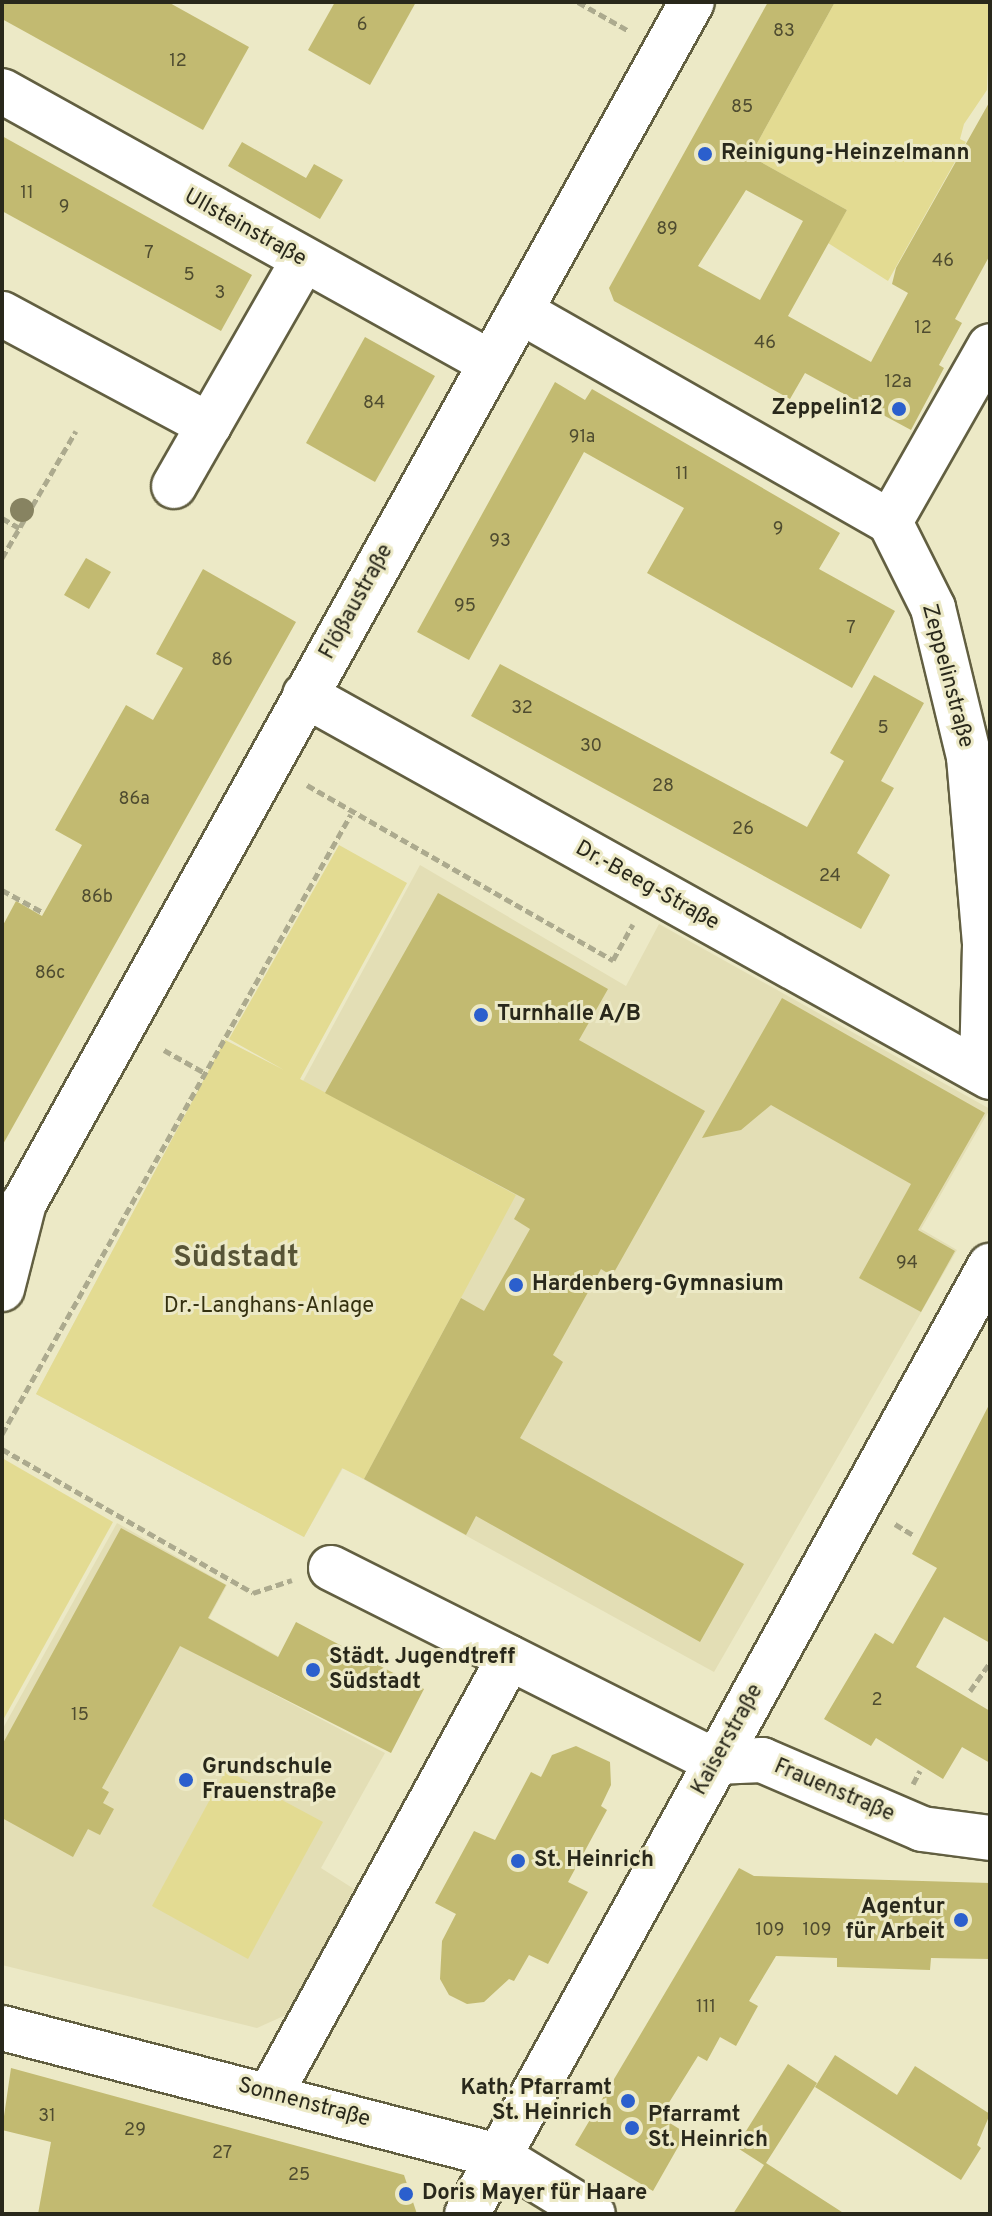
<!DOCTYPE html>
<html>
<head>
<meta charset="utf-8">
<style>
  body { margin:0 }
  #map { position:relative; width:992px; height:2216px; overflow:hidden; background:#ece9c6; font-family:Overpass,sans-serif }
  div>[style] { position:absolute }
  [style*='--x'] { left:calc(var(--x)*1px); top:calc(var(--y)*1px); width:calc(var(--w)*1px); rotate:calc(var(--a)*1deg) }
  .built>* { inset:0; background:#e3deb5 }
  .green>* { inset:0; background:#e3db92 }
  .building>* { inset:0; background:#c2ba71 }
  .path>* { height:5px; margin-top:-2.5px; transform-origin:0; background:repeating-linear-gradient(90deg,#acaa8e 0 8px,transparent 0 12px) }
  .roads { filter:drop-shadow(2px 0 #625f41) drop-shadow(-2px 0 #625f41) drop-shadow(0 2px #625f41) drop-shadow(0 -2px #625f41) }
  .minor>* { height:44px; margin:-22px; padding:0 22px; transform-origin:22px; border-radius:22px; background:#fff }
  .trees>* { width:24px; height:24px; margin:-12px; border-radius:50%; background:#878361 }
  .dots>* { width:22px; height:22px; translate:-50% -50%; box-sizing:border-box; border:4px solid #ece9c6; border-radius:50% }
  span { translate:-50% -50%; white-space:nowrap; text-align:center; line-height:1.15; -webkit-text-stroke:6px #ece9c6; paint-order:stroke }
  .number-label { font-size:18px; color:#4f4c30 }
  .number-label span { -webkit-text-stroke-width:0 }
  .poi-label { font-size:22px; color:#29281b; font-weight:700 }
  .left { translate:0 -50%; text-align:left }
  .right { translate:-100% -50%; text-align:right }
  .street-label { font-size:22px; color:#29281b }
  .park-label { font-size:22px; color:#34300f }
  .district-label { font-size:30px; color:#575436; font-weight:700 }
  .frame { position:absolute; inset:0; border:4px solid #29281b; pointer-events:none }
</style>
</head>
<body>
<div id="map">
  <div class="built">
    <i style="clip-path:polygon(420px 865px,626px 986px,659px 924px,990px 1109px,921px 1229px,957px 1250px,714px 1672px,343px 1468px,304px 1537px,36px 1394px,225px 1040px,303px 1081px)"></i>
    <i style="clip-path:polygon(117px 1523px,227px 1585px,209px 1618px,278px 1656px,262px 1688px,385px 1753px,321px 1868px,354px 1889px,288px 2014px,257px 2028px,2px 1965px,2px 1730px)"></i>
  </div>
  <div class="green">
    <i style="clip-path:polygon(835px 2px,990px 2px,987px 90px,964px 124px,960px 139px,966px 142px,888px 281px,828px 243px,847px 210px,750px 156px)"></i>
    <i style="clip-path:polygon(339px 845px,407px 883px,300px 1079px,516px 1195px,364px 1479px,342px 1468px,304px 1537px,36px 1394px,225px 1040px,284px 1070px,229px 1039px)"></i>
    <i style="clip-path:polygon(2px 1458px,113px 1522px,2px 1722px)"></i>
    <i style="clip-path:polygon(226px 1770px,323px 1822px,248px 1959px,152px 1906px)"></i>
  </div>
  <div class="building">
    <i style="clip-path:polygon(2px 2px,168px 2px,249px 47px,203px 130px,2px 19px)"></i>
    <i style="clip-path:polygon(335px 2px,416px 2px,370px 85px,308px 50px)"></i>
    <i style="clip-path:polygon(evenodd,768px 2px,835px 2px,750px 156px,847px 210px,788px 316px,871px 362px,908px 293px,892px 284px,896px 268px,990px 101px,990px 255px,955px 319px,962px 323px,939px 365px,944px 368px,911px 430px,805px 373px,790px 399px,614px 301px,609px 288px,768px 2px,746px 190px,803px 221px,760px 300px,698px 266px,746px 190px)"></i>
    <i style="clip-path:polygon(2px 136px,252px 275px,221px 331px,2px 211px)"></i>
    <i style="clip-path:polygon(242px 142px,306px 178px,314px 164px,343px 180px,320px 219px,228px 166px)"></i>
    <i style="clip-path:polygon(365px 337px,435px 376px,375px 482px,306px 443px)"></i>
    <i style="clip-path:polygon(555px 382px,585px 400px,592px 389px,840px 533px,819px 569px,895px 611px,852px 688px,647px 573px,684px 508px,584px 452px,469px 660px,417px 632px)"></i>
    <i style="clip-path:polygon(86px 558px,111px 572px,89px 609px,64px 595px)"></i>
    <i style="clip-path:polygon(203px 569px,296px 622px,2px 1146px,2px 927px,16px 901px,42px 916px,82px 845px,55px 830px,126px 705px,153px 720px,183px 668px,156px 654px)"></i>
    <i style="clip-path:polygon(500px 664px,807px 827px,844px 761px,830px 753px,874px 675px,924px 703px,881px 781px,894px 788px,857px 853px,890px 875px,861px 929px,471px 716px)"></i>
    <i style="clip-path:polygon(438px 893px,608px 989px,579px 1040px,705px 1111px,612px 1276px,601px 1269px,553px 1355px,563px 1362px,520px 1438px,744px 1564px,700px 1642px,476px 1516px,466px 1535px,364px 1479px,461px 1298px,484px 1311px,530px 1229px,514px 1219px,525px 1199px,325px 1093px)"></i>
    <i style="clip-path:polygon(782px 998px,985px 1113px,918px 1230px,955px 1251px,921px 1312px,859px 1278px,911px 1184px,771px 1105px,741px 1130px,702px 1138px)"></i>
    <i style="clip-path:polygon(990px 1403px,990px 1643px,944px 1617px,916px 1667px,990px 1711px,990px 1763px,962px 1747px,943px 1779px,876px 1738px,871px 1746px,824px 1719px,875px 1633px,893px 1644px,937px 1568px,912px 1554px)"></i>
    <i style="clip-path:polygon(121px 1528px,226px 1585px,208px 1618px,278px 1657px,296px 1622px,424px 1689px,391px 1753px,180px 1646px,102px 1788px,109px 1792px,103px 1803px,114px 1809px,100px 1835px,88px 1829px,73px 1857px,2px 1818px,2px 1745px)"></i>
    <i style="clip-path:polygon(576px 1746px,610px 1762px,611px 1785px,601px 1806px,607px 1810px,568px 1882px,588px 1892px,548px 1964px,529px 1955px,514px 1981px,509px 1979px,484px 2002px,467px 2004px,449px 1995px,440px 1979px,442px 1941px,456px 1914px,435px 1903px,474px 1831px,495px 1840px,531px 1772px,541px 1777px,552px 1755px)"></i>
    <i style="clip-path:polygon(739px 1868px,754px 1876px,990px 1883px,990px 1959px,931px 1958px,930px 1970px,837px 1967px,837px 1958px,776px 1956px,749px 2001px,758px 2006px,736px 2046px,720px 2037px,707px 2061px,698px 2056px,660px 2117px,686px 2133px,653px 2191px,575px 2145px)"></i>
    <i style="clip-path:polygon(835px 2055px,897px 2095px,915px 2066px,990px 2114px,977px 2145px,981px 2148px,961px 2180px,815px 2087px)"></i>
    <i style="clip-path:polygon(788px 2064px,817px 2083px,766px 2163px,845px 2214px,733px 2214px,764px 2165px,736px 2147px)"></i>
    <i style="clip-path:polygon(11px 2068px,404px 2175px,417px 2214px,38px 2214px,51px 2142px,2px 2130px)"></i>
  </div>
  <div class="path">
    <i style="--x:578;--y:2;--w:59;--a:29.6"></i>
    <i style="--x:2;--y:518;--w:20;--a:30"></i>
    <i style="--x:2;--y:558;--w:147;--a:-59.8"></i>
    <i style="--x:307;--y:785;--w:353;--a:29.8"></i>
    <i style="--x:613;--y:960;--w:41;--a:-60.9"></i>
    <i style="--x:2;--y:890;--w:48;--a:28.7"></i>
    <i style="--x:164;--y:1050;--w:47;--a:29.3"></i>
    <i style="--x:2;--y:1434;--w:711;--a:-60.62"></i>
    <i style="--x:2;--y:1449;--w:289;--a:29.8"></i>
    <i style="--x:253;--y:1593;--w:41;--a:-18.4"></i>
    <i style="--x:895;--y:1524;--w:21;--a:31"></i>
    <i style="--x:970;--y:1691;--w:35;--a:-55"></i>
    <i style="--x:913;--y:1784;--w:15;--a:-62"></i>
  </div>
  <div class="roads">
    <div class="minor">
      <i style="--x:2;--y:91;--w:560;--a:29.08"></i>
      <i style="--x:520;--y:311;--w:426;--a:29.7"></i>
      <i style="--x:890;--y:522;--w:96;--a:63.4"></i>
      <i style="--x:933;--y:608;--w:153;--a:76.4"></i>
      <i style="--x:969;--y:757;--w:189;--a:85.1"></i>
      <i style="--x:985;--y:945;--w:127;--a:91.4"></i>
      <i style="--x:2;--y:314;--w:235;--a:28.2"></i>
      <i style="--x:209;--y:425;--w:189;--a:-60.2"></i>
      <i style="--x:174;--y:486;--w:70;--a:-60.2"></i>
      <i style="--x:890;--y:522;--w:202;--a:-60.4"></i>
      <i style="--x:305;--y:695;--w:784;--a:29.15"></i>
      <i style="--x:2;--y:1225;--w:31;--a:-45"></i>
      <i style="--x:24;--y:1203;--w:1374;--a:-60.92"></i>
      <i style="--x:2;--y:1289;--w:89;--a:-75.7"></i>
      <i style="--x:331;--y:1568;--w:431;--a:26.7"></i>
      <i style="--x:716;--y:1762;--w:46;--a:-2.5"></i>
      <i style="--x:762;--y:1760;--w:174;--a:23.3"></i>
      <i style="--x:922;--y:1829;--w:69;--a:7.5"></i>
      <i style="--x:2;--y:2028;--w:512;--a:14.47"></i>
      <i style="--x:498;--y:2156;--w:111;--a:31.4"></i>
      <i style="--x:271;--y:2093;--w:496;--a:-61.3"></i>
      <i style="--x:467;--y:2214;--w:1083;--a:-61.12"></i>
    </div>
  </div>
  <div class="trees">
    <i style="left:22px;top:510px"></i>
  </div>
  <div class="dots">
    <i style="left:705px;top:154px;background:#2b5fcd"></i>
    <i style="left:899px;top:409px;background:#2b5fcd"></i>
    <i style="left:481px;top:1015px;background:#2b5fcd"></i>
    <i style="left:516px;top:1285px;background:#2b5fcd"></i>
    <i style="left:313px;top:1670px;background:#2b5fcd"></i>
    <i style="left:186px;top:1780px;background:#2b5fcd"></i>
    <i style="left:518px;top:1861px;background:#2b5fcd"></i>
    <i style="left:961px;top:1920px;background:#2b5fcd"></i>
    <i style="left:628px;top:2101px;background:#2b5fcd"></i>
    <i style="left:632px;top:2128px;background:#2b5fcd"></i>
    <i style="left:406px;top:2194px;background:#2b5fcd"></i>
  </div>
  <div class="number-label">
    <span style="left:362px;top:26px">6</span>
    <span style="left:784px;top:32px">83</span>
    <span style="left:178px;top:62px">12</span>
    <span style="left:742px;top:108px">85</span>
    <span style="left:27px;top:194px">11</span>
    <span style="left:64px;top:208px">9</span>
    <span style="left:667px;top:230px">89</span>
    <span style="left:149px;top:254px">7</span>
    <span style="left:943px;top:262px">46</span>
    <span style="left:189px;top:276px">5</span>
    <span style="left:220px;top:294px">3</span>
    <span style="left:923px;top:329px">12</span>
    <span style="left:765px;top:344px">46</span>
    <span style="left:898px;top:383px">12a</span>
    <span style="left:374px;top:404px">84</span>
    <span style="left:582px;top:438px">91a</span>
    <span style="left:682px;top:475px">11</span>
    <span style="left:778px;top:530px">9</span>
    <span style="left:500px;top:542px">93</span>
    <span style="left:465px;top:607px">95</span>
    <span style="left:851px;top:629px">7</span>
    <span style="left:222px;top:661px">86</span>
    <span style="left:522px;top:709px">32</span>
    <span style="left:883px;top:729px">5</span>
    <span style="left:591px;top:747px">30</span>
    <span style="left:663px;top:787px">28</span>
    <span style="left:134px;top:800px">86a</span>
    <span style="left:743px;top:830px">26</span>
    <span style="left:830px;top:877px">24</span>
    <span style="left:97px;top:898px">86b</span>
    <span style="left:50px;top:974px">86c</span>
    <span style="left:907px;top:1264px">94</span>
    <span style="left:877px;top:1701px">2</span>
    <span style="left:80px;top:1716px">15</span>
    <span style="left:770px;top:1931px">109</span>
    <span style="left:817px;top:1931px">109</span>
    <span style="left:706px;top:2008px">111</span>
    <span style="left:47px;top:2117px">31</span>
    <span style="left:135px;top:2131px">29</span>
    <span style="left:222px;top:2154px">27</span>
    <span style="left:299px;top:2176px">25</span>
  </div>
  <div class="poi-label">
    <span class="left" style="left:721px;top:154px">Reinigung-Heinzelmann</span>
    <span class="right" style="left:883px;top:409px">Zeppelin12</span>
    <span class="left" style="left:497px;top:1015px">Turnhalle A/B</span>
    <span class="left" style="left:532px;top:1285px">Hardenberg-Gymnasium</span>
    <span class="left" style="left:329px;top:1670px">Städt. Jugendtreff<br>Südstadt</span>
    <span class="left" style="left:202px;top:1780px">Grundschule<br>Frauenstraße</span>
    <span class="left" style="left:534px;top:1861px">St. Heinrich</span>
    <span class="right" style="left:945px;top:1920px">Agentur<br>für Arbeit</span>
    <span class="right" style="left:612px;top:2101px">Kath. Pfarramt<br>St. Heinrich</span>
    <span class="left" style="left:648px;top:2128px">Pfarramt<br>St. Heinrich</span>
    <span class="left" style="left:422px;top:2194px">Doris Mayer für Haare</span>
  </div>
  <div class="street-label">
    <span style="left:245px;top:228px;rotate:29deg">Ullsteinstraße</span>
    <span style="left:357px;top:602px;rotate:-61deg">Flößaustraße</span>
    <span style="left:947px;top:676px;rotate:75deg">Zeppelinstraße</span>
    <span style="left:647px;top:886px;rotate:29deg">Dr.-Beeg-Straße</span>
    <span style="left:728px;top:1740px;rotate:-61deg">Kaiserstraße</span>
    <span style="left:834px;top:1791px;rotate:23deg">Frauenstraße</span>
    <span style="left:304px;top:2103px;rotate:15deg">Sonnenstraße</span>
  </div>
  <div class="park-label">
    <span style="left:269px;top:1307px">Dr.-Langhans-Anlage</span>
  </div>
  <div class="district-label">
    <span style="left:236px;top:1259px">Südstadt</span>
  </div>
  <div class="frame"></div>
</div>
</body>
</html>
